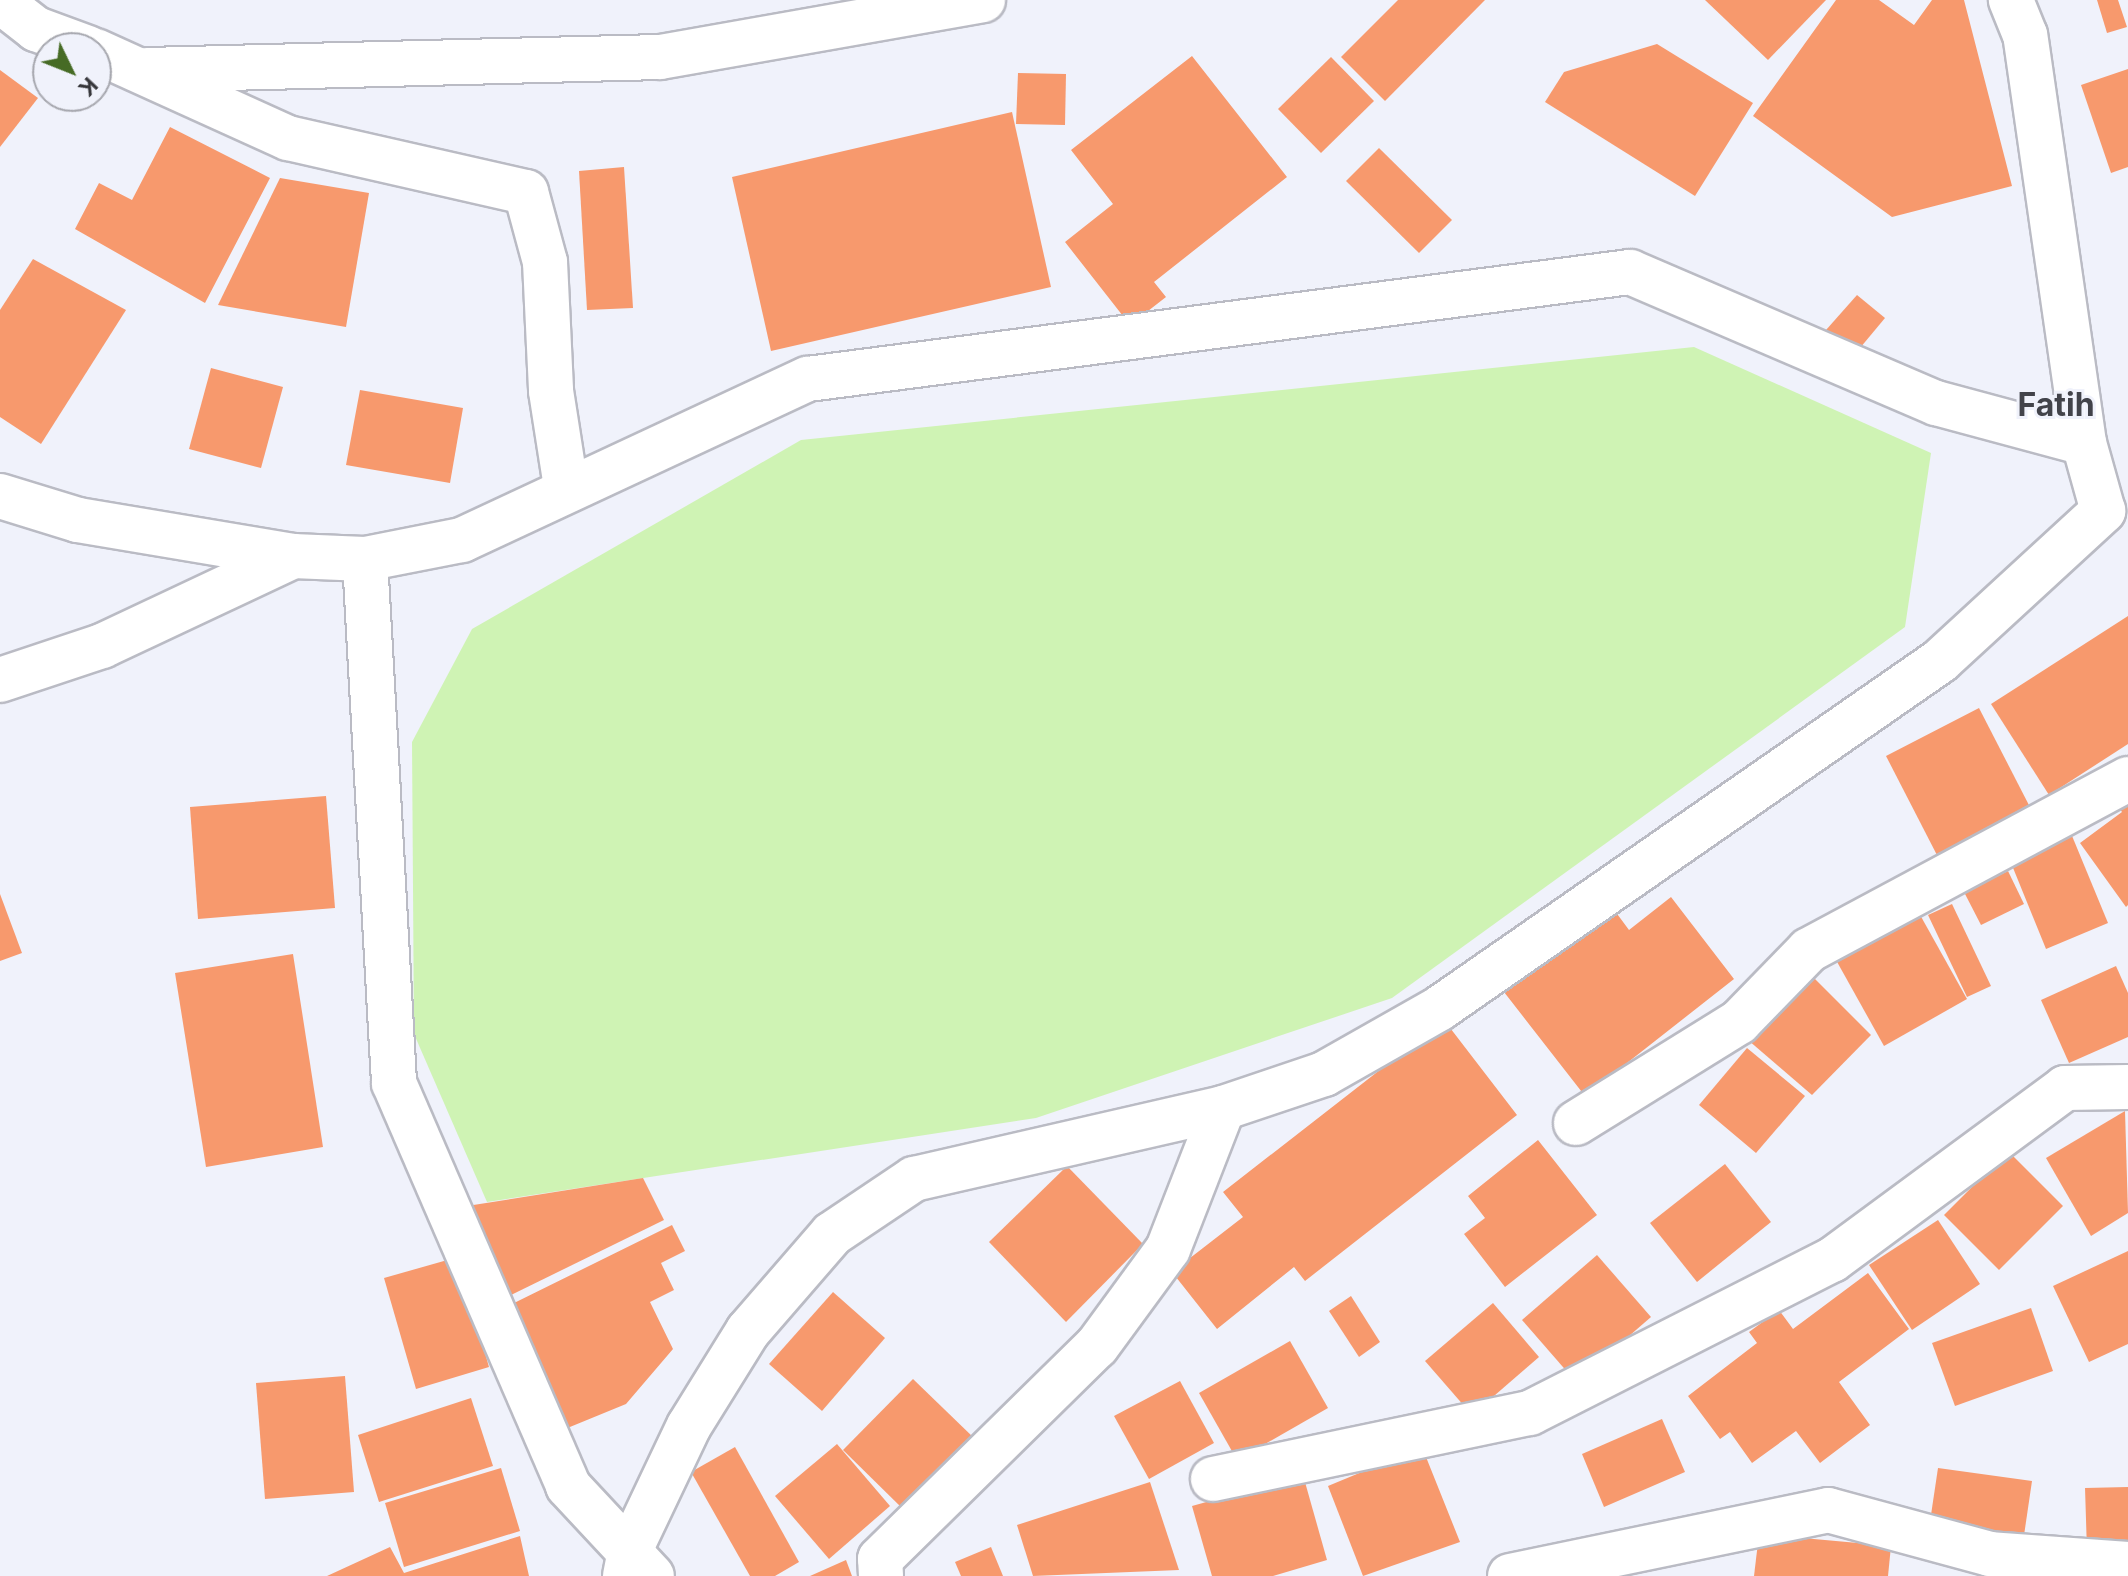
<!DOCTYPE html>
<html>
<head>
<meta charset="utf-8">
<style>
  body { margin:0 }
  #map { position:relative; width:2128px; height:1576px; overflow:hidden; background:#f0f2fb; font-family:Inter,sans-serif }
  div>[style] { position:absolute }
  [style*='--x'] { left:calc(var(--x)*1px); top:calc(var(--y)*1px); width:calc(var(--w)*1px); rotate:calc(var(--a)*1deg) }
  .green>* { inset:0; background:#cff3b4 }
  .building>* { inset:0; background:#f7996d }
  .roads { filter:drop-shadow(2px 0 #babbc4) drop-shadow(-2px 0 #babbc4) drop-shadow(0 2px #babbc4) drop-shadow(0 -2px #babbc4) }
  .street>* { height:44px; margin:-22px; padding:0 22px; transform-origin:22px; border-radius:22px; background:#fff }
  .secondary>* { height:44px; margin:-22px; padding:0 22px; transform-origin:22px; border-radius:22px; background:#fff }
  span { translate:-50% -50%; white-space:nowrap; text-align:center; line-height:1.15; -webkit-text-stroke:6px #f0f2fb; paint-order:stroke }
  .district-label { font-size:32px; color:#42434a; font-weight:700 }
  .north { position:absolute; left:32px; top:32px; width:80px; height:80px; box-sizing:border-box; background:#f0f2fb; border:2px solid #a6a7ae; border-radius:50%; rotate:133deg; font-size:22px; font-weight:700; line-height:32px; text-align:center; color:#36363a }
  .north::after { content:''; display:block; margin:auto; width:28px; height:36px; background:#466b25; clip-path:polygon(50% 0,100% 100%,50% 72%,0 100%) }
</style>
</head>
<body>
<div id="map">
  <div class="green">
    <i style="clip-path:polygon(1694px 347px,1931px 453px,1905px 627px,1392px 998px,1036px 1118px,487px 1202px,414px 1034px,412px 742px,472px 629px,801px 440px)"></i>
  </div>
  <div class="building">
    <i style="clip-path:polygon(1398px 0,1485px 0,1385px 101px,1341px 57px)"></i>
    <i style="clip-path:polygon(1705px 0,1826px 0,1768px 60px)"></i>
    <i style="clip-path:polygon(1836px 0,1879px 0,1914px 25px,1932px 0,1964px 0,2012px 186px,1892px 217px,1753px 116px)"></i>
    <i style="clip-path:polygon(2097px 0,2118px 0,2127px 27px,2107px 33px)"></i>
    <i style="clip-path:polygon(1657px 44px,1753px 103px,1695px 196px,1545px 102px,1564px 72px)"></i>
    <i style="clip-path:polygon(1192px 56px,1287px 177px,1154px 282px,1166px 297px,1130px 325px,1065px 242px,1113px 204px,1071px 150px)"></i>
    <i style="clip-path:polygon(1331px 57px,1374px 101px,1321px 153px,1278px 109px)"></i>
    <i style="clip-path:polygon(2128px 69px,2128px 167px,2111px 173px,2081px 85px)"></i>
    <i style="clip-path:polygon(0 70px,38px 98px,0 147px)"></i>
    <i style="clip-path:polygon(1018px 73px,1066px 74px,1065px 125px,1016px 124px)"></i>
    <i style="clip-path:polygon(1012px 112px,1051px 287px,771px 351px,732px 177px)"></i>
    <i style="clip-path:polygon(170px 127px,270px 178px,205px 303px,75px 229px,99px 183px,132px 200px)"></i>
    <i style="clip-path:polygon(1379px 148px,1452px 220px,1419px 253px,1346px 181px)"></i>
    <i style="clip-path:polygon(624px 167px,633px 308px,587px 310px,579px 171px)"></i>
    <i style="clip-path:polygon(280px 178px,369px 193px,346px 327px,218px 305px)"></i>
    <i style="clip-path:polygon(33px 259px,126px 310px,41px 444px,0 417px,0 310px)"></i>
    <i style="clip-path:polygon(1857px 295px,1885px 318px,1855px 354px,1826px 330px)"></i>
    <i style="clip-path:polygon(211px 368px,283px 387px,261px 468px,189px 449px)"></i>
    <i style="clip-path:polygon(360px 390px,463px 408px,450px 483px,346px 465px)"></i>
    <i style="clip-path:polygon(2128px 616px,2128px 744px,2049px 795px,1991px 704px)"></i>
    <i style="clip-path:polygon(1979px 708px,2032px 811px,1939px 859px,1886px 756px)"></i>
    <i style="clip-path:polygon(2128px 788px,2128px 905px,2126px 907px,2080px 843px,2122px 812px,2113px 799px)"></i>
    <i style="clip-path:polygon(326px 796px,335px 908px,198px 919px,190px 807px)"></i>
    <i style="clip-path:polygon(2070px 831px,2108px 923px,2046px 949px,2009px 858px)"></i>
    <i style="clip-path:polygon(2008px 871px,2024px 904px,1981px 925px,1964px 892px)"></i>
    <i style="clip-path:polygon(0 894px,22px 953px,0 961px)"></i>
    <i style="clip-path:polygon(1671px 897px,1734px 979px,1585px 1096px,1504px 992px,1612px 907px,1629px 930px)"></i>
    <i style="clip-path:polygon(1952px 904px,1991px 986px,1967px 997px,1928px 915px)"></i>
    <i style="clip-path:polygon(1919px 913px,1967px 999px,1884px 1046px,1836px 960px)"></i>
    <i style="clip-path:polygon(293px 954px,323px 1147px,206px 1167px,175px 973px)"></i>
    <i style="clip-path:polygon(2116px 966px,2128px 993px,2128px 1037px,2069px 1063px,2041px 1000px)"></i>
    <i style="clip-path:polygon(1811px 975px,1871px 1035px,1812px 1095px,1748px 1040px)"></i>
    <i style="clip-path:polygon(1444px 1020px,1517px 1115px,1305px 1281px,1294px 1267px,1217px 1329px,1172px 1272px,1243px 1217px,1223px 1192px)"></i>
    <i style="clip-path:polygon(1747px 1048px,1805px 1096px,1756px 1153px,1699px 1105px)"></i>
    <i style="clip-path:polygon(2125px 1111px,2128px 1213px,2091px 1236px,2046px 1158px)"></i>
    <i style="clip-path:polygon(1538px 1140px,1597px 1215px,1505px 1287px,1464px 1234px,1485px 1218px,1468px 1196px)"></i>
    <i style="clip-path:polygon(2008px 1151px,2063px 1206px,1999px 1270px,1944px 1215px)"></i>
    <i style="clip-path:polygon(1725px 1164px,1771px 1222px,1697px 1282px,1650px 1223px)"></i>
    <i style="clip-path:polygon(1067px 1166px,1143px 1244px,1066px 1322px,989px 1242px)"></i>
    <i style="clip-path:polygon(643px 1178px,664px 1220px,509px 1296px,467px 1206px)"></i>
    <i style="clip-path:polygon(1938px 1220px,1980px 1284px,1912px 1330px,1869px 1265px)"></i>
    <i style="clip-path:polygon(672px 1225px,685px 1251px,661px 1263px,674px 1290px,650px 1302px,673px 1349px,626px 1404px,565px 1429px,506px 1307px)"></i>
    <i style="clip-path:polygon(2128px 1251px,2128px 1344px,2089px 1362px,2053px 1286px)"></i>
    <i style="clip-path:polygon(1597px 1255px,1651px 1317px,1576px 1382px,1522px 1320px)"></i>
    <i style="clip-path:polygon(458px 1257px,489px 1367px,416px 1389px,384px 1278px)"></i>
    <i style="clip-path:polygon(1868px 1273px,1909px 1329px,1839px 1382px,1870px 1425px,1820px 1463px,1796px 1431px,1752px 1463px,1730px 1432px,1720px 1439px,1688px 1396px,1757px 1343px,1749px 1332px,1779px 1310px,1793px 1329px)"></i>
    <i style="clip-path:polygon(833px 1292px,885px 1338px,822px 1411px,769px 1364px)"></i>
    <i style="clip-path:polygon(1351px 1296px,1380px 1342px,1359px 1357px,1329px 1311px)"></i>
    <i style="clip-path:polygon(1493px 1303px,1539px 1357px,1472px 1415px,1425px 1361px)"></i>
    <i style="clip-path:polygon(2031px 1308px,2053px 1371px,1955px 1406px,1932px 1343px)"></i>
    <i style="clip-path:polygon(1290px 1341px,1328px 1408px,1237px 1460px,1199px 1393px)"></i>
    <i style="clip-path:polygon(345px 1376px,354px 1492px,265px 1499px,256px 1383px)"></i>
    <i style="clip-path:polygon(913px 1379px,974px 1438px,904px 1510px,843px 1450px)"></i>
    <i style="clip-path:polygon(1180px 1381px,1214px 1443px,1149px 1479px,1114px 1416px)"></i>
    <i style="clip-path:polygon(471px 1398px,493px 1466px,379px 1502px,358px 1435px)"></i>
    <i style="clip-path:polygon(1662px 1419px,1685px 1472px,1604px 1507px,1582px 1454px)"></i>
    <i style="clip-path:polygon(837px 1444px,890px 1506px,829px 1559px,775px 1496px)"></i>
    <i style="clip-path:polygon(735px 1447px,799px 1562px,775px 1576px,750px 1576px,691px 1472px)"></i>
    <i style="clip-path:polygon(1422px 1447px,1460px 1542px,1363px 1576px,1328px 1486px)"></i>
    <i style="clip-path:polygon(501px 1468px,520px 1531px,404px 1567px,385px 1503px)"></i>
    <i style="clip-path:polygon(1938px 1468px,2032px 1481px,2022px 1549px,1928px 1535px)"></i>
    <i style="clip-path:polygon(1303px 1475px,1327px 1560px,1273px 1576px,1212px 1576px,1192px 1506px)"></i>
    <i style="clip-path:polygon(1150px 1482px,1179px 1570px,1033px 1576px,1017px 1525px)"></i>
    <i style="clip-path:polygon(2128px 1487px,2128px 1551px,2087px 1552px,2085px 1488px)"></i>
    <i style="clip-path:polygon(1759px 1534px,1891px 1546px,1888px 1576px,1754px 1576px)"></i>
    <i style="clip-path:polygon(520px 1536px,529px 1576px,327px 1576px,390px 1547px,404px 1573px)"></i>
    <i style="clip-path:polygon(991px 1547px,1003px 1576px,961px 1576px,955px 1562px)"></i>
    <i style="clip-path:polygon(846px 1560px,852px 1576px,810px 1576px)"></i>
  </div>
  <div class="roads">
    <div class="street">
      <i style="--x:0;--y:1;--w:46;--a:37.9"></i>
      <i style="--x:36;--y:29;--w:55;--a:20.1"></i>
      <i style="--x:96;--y:51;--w:211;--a:24.4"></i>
      <i style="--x:288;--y:138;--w:244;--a:12.8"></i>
      <i style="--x:526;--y:192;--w:73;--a:74.8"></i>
      <i style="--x:545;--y:262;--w:129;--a:87.3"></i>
      <i style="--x:551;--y:391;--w:97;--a:81.1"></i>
      <i style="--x:147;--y:70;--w:513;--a:-1.45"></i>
      <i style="--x:660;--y:57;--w:328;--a:-10"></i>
      <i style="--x:0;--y:496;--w:82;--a:17.1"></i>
      <i style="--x:78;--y:520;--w:218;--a:9.5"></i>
      <i style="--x:293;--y:556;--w:72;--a:2.4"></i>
      <i style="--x:365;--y:559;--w:99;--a:-11.1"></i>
      <i style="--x:462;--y:540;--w:382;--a:-25"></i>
      <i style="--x:808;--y:379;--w:829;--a:-7.42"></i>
      <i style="--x:1630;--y:272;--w:333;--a:23.2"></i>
      <i style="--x:1936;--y:403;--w:153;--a:15.1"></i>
      <i style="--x:365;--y:559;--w:525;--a:86.83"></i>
      <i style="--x:394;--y:1083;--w:439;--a:66.6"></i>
      <i style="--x:568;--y:1486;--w:123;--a:47"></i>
      <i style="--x:0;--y:680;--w:108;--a:-18.4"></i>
      <i style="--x:102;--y:646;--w:211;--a:-25.2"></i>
      <i style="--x:1576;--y:1123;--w:192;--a:-31.8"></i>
      <i style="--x:1739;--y:1022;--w:100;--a:-45.8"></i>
      <i style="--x:1809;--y:950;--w:362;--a:-28.2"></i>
      <i style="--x:1213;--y:1479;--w:324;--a:-11.8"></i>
      <i style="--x:1530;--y:1413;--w:339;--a:-26.9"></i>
      <i style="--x:1832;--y:1260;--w:290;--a:-36.4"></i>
      <i style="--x:2065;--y:1088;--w:63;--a:-0.9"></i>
      <i style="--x:881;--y:1576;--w:17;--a:-93"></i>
      <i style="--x:880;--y:1559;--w:304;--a:-44.5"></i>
      <i style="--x:1097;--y:1346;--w:120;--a:-53.8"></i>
      <i style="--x:1168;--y:1249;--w:151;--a:-68.7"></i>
      <i style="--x:1510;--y:1576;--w:325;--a:-11.7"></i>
      <i style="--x:1828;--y:1510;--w:168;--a:15.2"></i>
      <i style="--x:1990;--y:1554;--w:138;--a:4.1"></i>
    </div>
    <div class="secondary">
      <i style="--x:625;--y:1576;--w:26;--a:-79"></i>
      <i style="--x:630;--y:1550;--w:137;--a:-64.6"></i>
      <i style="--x:689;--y:1426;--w:112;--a:-58.2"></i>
      <i style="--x:748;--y:1331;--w:128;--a:-49.1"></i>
      <i style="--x:832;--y:1234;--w:99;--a:-33.9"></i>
      <i style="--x:914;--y:1179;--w:317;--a:-12.9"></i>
      <i style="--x:1223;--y:1108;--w:107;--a:-18.6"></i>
      <i style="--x:1324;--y:1074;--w:133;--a:-29.6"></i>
      <i style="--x:1440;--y:1008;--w:609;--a:-34.76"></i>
      <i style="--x:1940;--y:661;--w:222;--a:-42.6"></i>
      <i style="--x:2103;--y:511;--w:71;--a:-105.6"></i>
      <i style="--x:2084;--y:443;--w:412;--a:-98.2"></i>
      <i style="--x:2025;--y:35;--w:38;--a:-112"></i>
    </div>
  </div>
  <div class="district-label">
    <span style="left:2056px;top:405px">Fatih</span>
  </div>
  <div class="north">K</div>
</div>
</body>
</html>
